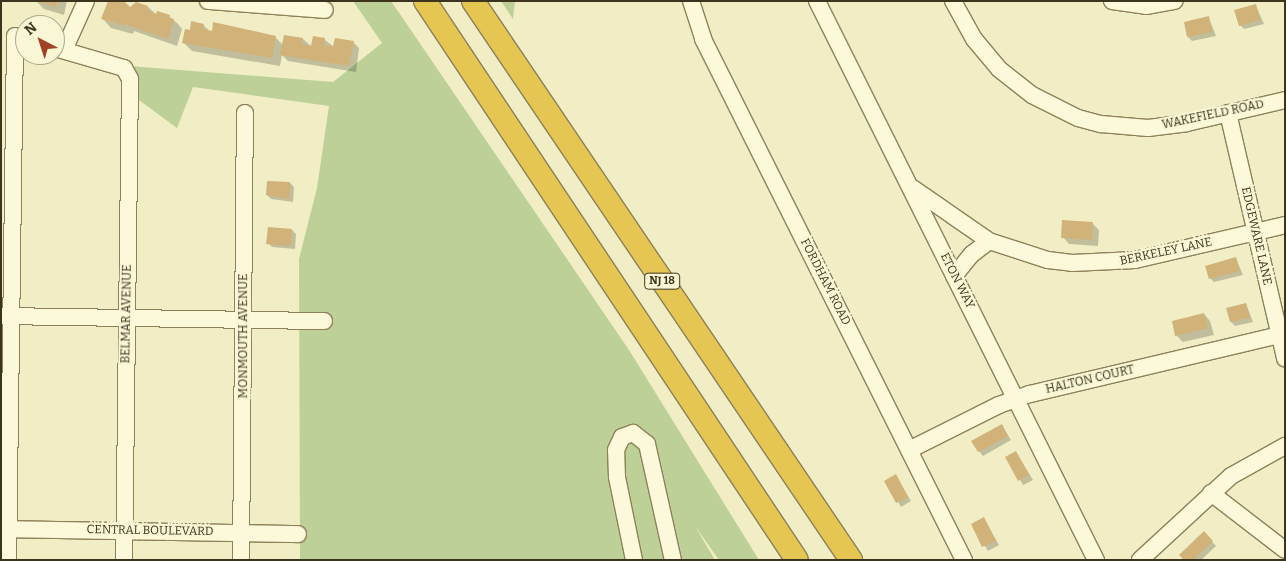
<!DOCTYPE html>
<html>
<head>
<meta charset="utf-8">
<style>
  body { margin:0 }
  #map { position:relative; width:1286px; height:561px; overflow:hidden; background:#f1eec5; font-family:Bitter,serif }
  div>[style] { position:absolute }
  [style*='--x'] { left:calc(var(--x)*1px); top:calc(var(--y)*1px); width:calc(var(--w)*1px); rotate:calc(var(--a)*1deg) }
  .green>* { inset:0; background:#bdd098 }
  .shadow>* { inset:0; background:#0003 }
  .building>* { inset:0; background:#d1b279 }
  .roads { filter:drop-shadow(1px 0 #8e815a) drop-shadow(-1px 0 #8e815a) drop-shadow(0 1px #8e815a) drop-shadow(0 -1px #8e815a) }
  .minor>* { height:16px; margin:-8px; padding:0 8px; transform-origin:8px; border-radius:8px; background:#fbf9d9 }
  .highway>* { height:22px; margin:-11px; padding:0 11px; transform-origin:11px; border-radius:11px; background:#e5c652 }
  span { translate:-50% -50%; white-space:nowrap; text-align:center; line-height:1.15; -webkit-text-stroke:4px #f8f6d5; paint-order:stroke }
  .shield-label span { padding:1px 4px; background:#f8f6d5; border:1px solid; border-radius:4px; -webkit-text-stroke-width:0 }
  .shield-label { font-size:11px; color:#3d341e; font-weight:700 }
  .street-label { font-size:12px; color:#3d341e }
  .frame { position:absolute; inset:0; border:2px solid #3d341e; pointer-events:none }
  .north { position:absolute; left:15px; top:15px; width:50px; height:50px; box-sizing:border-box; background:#f8f6d5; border:1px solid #ada88c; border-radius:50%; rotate:320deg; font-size:14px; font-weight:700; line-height:20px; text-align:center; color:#3d341e }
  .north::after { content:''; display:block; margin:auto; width:18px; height:22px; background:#a14126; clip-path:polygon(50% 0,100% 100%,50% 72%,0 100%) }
</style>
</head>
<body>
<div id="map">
  <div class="green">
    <i style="clip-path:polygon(353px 1px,391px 1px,629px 350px,759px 560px,719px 560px,695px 526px,715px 560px,300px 560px,299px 259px,317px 188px,329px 106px,193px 87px,177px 128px,132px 95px,129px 66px,333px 82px,382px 43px)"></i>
    <i style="clip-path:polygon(501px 1px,515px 1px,513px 19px)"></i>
  </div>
  <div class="shadow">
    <i style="clip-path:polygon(36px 1px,67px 1px,64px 15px,44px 9px)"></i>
    <i style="clip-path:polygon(137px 4px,148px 7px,157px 15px,169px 16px,178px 24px,182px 29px,177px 46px,134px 31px,133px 34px,111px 28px,103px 19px,129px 7px,136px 7px)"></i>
    <i style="clip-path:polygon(1256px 6px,1264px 24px,1244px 29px,1240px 25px)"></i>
    <i style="clip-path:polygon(1209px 18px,1216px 36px,1192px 41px,1188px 37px)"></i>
    <i style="clip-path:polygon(203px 25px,211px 32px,275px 37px,283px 45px,303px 39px,312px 47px,314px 38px,325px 40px,334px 47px,353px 42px,359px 48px,356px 72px,288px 61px,282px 55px,280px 66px,192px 51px,183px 42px,191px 31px)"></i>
    <i style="clip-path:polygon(290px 183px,294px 187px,293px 202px,271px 199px,267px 195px)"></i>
    <i style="clip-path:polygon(1092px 223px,1099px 230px,1098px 246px,1069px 244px,1063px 237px)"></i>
    <i style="clip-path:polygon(292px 230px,296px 234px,295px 249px,272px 247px,268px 243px)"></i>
    <i style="clip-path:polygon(1236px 259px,1243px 275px,1214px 282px,1210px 278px)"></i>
    <i style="clip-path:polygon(1246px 304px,1253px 322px,1235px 326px,1231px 322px)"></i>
    <i style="clip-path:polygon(1204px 314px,1210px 321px,1214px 335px,1183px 342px,1176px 335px)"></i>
    <i style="clip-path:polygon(1002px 426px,1011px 440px,983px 456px,979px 451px)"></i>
    <i style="clip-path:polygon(1016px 452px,1033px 480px,1023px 485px,1007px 457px)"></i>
    <i style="clip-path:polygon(896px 476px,911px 501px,901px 507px,886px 481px)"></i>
    <i style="clip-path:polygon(984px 519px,999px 545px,988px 551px,973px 525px)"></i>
    <i style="clip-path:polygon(1204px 533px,1216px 546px,1201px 560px,1185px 560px)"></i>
  </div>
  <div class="building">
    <i style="clip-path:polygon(37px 1px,57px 1px,56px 7px)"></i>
    <i style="clip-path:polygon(108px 1px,124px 1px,130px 7px,136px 2px,148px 6px,147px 9px,152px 13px,156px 14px,157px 11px,170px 15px,169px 18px,174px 19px,168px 39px,125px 24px,125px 26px,101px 19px)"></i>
    <i style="clip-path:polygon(1256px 4px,1260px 20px,1239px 26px,1234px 10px)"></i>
    <i style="clip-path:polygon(1209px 16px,1212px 32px,1187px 37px,1184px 22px)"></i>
    <i style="clip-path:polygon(191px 21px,204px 24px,203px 29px,212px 31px,213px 22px,276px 36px,272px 58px,182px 43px,185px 29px,190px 30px)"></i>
    <i style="clip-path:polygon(284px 35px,303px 38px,302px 44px,311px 46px,313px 36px,325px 38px,324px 45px,333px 46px,335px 38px,354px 41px,349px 66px,280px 55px)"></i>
    <i style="clip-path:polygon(267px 181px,290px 182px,289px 199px,266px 195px)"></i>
    <i style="clip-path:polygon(1062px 220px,1093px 222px,1092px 240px,1061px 238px)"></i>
    <i style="clip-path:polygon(268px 227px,292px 229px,291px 246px,266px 244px)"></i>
    <i style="clip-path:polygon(1236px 257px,1240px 271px,1209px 279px,1205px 266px)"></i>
    <i style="clip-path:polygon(1246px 303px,1250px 318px,1230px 322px,1226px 308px)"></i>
    <i style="clip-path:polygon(1204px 313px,1208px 328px,1175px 336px,1172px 321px)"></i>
    <i style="clip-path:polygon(1002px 424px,1008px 436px,978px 452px,971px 441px)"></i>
    <i style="clip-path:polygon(1016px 451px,1029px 475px,1018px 481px,1005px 457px)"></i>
    <i style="clip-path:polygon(896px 474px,908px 497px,896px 503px,884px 481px)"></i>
    <i style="clip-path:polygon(984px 517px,996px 541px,982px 547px,971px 524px)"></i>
    <i style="clip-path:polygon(1204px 531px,1213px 541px,1193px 560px,1184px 560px,1179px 555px)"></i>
  </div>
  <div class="roads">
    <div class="minor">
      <i style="--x:208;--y:1;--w:117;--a:4.4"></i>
      <i style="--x:691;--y:1;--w:40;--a:72"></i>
      <i style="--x:703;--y:39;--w:583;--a:63.39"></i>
      <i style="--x:817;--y:1;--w:625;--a:63.48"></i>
      <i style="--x:953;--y:1;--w:43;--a:61.1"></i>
      <i style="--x:974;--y:39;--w:39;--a:50"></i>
      <i style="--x:999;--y:69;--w:42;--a:38.2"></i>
      <i style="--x:1032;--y:95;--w:51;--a:26.6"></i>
      <i style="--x:1078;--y:118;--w:24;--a:15"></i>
      <i style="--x:1101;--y:124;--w:47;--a:4.9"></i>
      <i style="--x:1148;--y:128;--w:39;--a:-7"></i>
      <i style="--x:1187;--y:123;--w:101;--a:-13.2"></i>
      <i style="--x:1112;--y:1;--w:34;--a:8"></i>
      <i style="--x:1146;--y:6;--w:29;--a:-10"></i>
      <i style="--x:55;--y:48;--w:72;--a:16.2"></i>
      <i style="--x:124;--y:68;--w:13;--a:61"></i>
      <i style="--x:130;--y:79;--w:481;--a:90.7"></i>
      <i style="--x:64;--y:50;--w:54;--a:-65.8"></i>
      <i style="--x:1228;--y:113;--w:252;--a:76.9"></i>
      <i style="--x:914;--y:189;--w:91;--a:34.7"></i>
      <i style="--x:989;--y:241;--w:62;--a:17.9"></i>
      <i style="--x:1048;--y:260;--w:24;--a:7"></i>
      <i style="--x:1072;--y:263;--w:63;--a:-2.7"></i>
      <i style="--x:1135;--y:260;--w:154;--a:-13.1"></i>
      <i style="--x:954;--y:276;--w:28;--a:-51"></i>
      <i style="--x:972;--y:254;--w:21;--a:-37"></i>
      <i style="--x:1;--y:316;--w:323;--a:0.9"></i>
      <i style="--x:909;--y:450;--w:101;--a:-26.6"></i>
      <i style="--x:999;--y:405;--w:33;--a:-20"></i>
      <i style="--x:1030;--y:394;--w:257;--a:-13.3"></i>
      <i style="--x:1211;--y:493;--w:93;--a:37.6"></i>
      <i style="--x:1;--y:529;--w:297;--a:1"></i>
      <i style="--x:8;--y:560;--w:524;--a:-89.23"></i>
      <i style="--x:241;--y:560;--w:447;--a:-89.5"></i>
      <i style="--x:634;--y:560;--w:85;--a:-101.6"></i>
      <i style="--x:617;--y:477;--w:27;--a:-92"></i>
      <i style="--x:616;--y:450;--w:14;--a:-65"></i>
      <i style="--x:622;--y:437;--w:12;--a:-20"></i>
      <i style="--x:633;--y:433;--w:18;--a:38"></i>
      <i style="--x:647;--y:444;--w:119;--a:77.4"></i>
      <i style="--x:1140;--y:560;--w:124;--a:-42.7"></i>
      <i style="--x:1231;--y:476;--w:62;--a:-29.1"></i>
    </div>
    <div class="highway">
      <i style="--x:425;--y:1;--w:671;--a:56.36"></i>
      <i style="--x:473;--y:1;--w:675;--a:55.93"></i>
    </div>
  </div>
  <div class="shield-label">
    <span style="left:662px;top:281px">NJ 18</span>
  </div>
  <div class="street-label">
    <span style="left:1213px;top:115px;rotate:-12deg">WAKEFIELD ROAD</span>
    <span style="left:1256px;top:236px;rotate:77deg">EDGEWARE LANE</span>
    <span style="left:1166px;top:252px;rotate:-12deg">BERKELEY LANE</span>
    <span style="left:957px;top:281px;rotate:63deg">ETON WAY</span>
    <span style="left:825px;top:282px;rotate:63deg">FORDHAM ROAD</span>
    <span style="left:127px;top:314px;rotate:-89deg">BELMAR AVENUE</span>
    <span style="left:244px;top:336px;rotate:-90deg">MONMOUTH AVENUE</span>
    <span style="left:1090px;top:380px;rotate:-13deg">HALTON COURT</span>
    <span style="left:150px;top:531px;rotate:1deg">CENTRAL BOULEVARD</span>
  </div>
  <div class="frame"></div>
  <div class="north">N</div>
</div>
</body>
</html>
